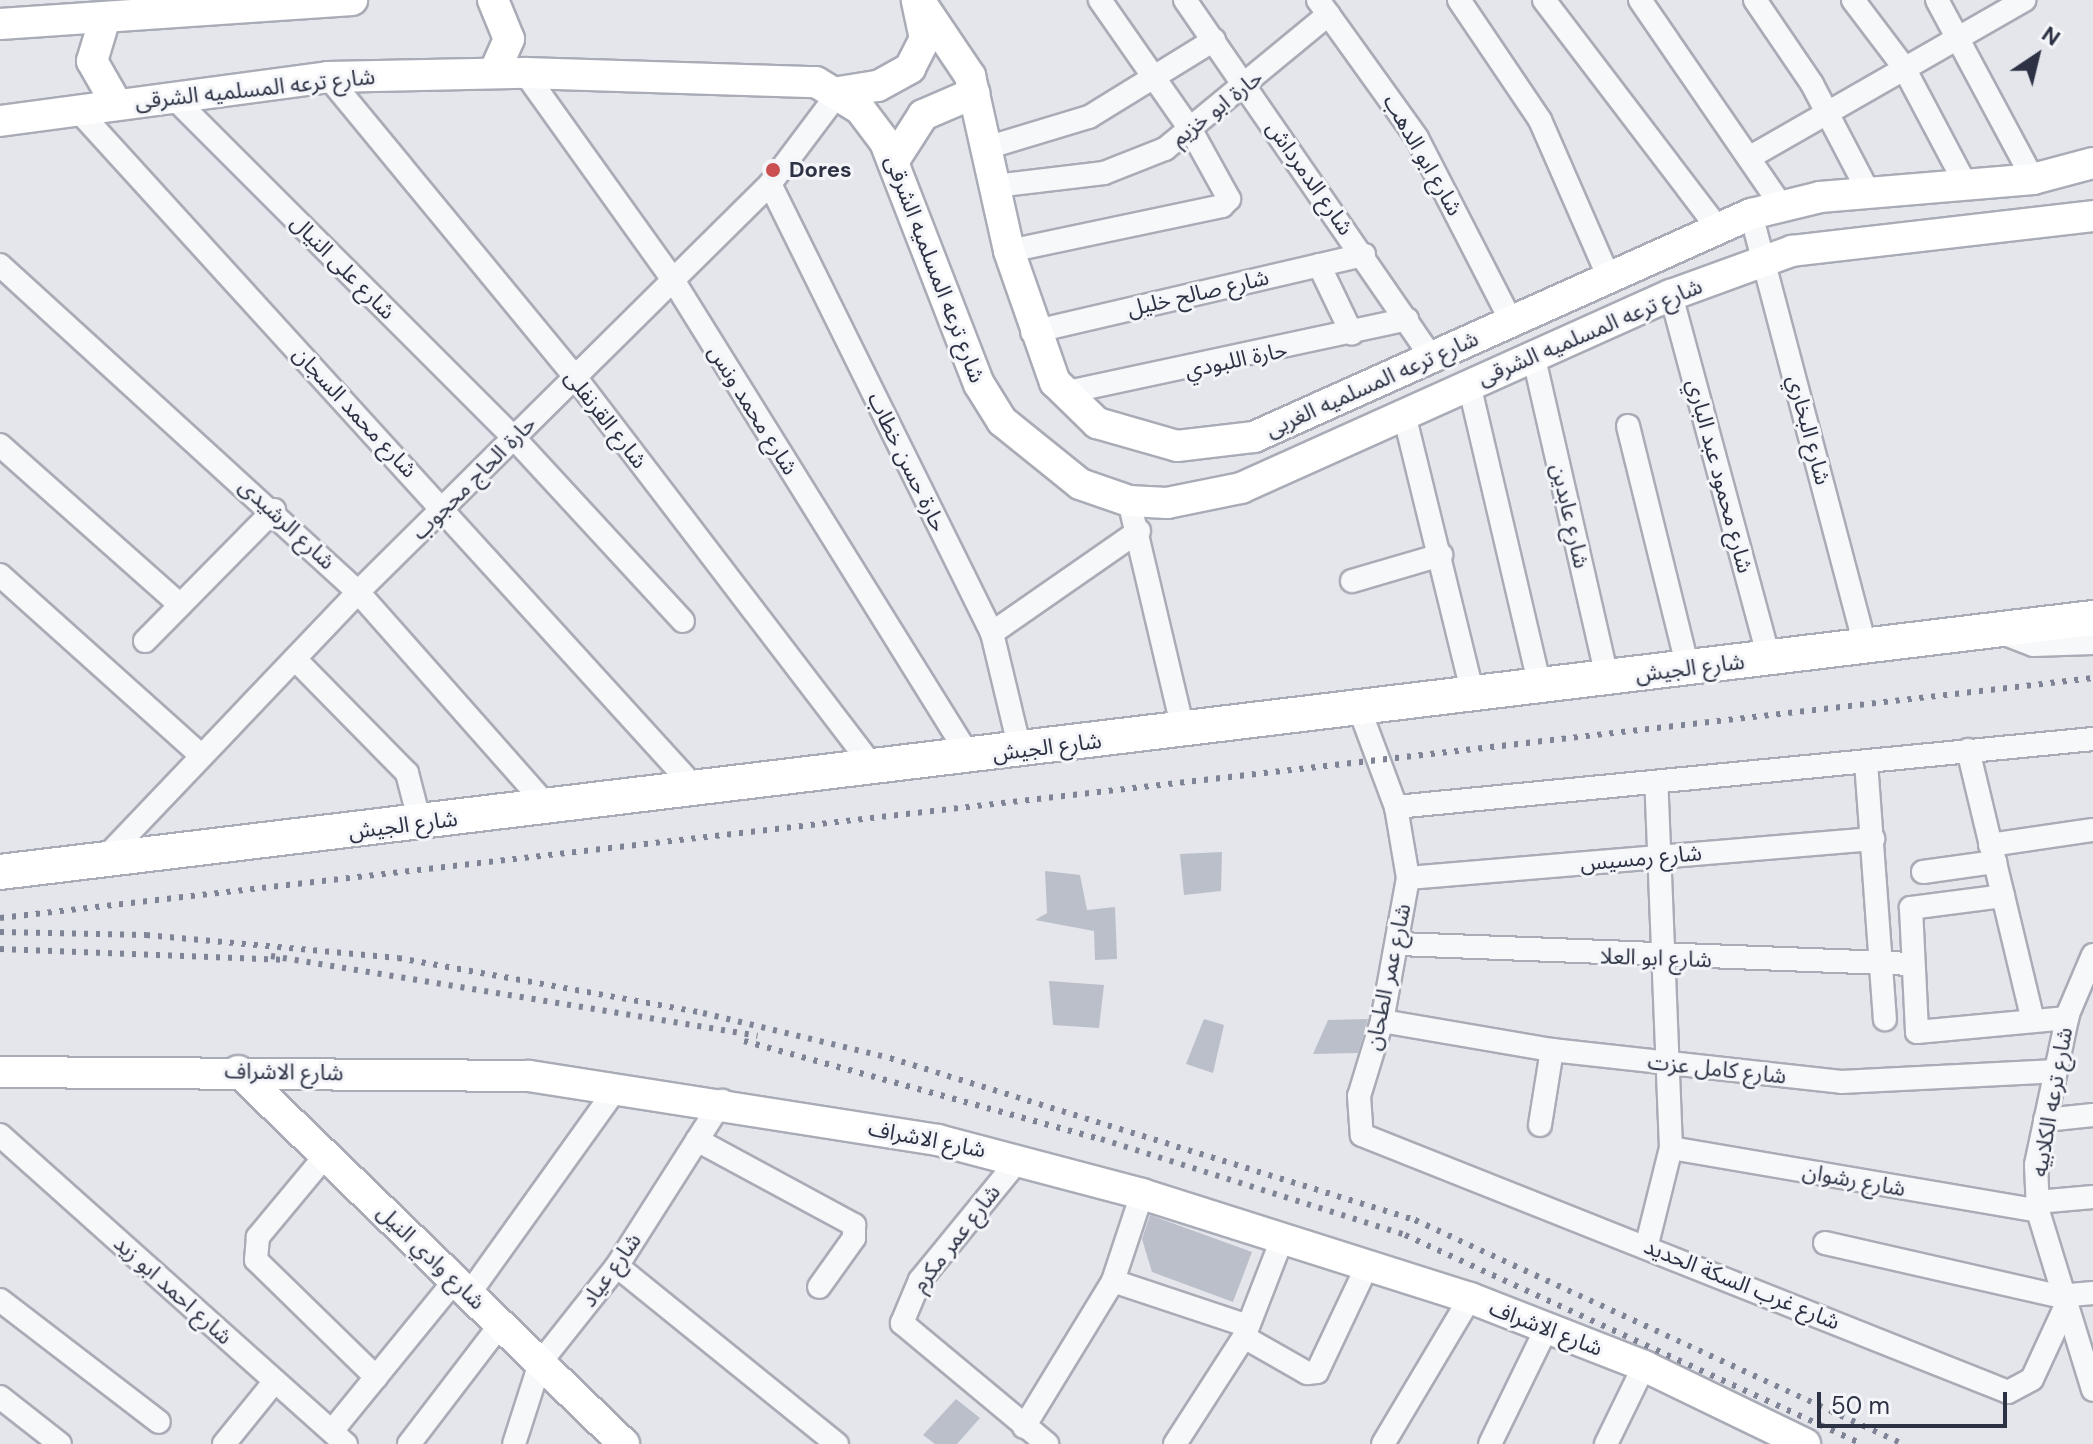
<!DOCTYPE html>
<html>
<head>
<meta charset="utf-8">
<style>
  body { margin:0 }
  #map { position:relative; width:2093px; height:1444px; overflow:hidden; background:#e4e6ec; font-family:"DM Sans","Noto Sans Arabic",sans-serif }
  div>[style] { position:absolute }
  [style*='--x'] { left:calc(var(--x)*1px); top:calc(var(--y)*1px); width:calc(var(--w)*1px); rotate:calc(var(--a)*1deg) }
  .building>* { inset:0; background:#bbbfc9 }
  .roads { filter:drop-shadow(2px 0 #a9acb6) drop-shadow(-2px 0 #a9acb6) drop-shadow(0 2px #a9acb6) drop-shadow(0 -2px #a9acb6) }
  .street>* { height:22px; margin:-11px; padding:0 11px; transform-origin:11px; border-radius:11px; background:#f7f8fa }
  .secondary>* { height:30px; margin:-15px; padding:0 15px; transform-origin:15px; border-radius:15px; background:#fff }
  .primary>* { height:34px; margin:-17px; padding:0 17px; transform-origin:17px; border-radius:17px; background:#fff }
  .rail>* { height:6px; margin-top:-3px; transform-origin:0; background:repeating-linear-gradient(90deg,#7e8495 0 4px,transparent 0 12px) }
  .dots>* { width:22px; height:22px; translate:-50% -50%; box-sizing:border-box; border:4px solid #f4f5f9; border-radius:50% }
  span { translate:-50% -50%; white-space:nowrap; text-align:center; line-height:1.15; -webkit-text-stroke:6px #f4f5f9; paint-order:stroke }
  .street-label { font-size:22px; color:#2c3244 }
  .poi-label { font-size:22px; color:#2c3244; font-weight:700 }
  .left { translate:0 -50%; text-align:left }
  .north { position:absolute; left:1997px; top:16px; width:80px; height:80px; -webkit-text-stroke:6px #f4f5f9; paint-order:stroke; rotate:35deg; font-size:22px; font-weight:700; line-height:32px; text-align:center; color:#2c3244 }
  .north::after { content:''; display:block; margin:auto; width:28px; height:36px; background:#2c3244; clip-path:polygon(50% 0,100% 100%,50% 72%,0 100%) }
  .scale { position:absolute; left:1817px; top:1392px; width:190px; height:36px; box-sizing:border-box; border:4px solid #2c3244; border-top:0; padding-left:10px; font-size:24px; line-height:28px; white-space:nowrap; color:#2c3244; -webkit-text-stroke:6px #f4f5f9; paint-order:stroke }
</style>
</head>
<body>
<div id="map">
  <div class="building">
    <i style="clip-path:polygon(1222px 852px,1221px 891px,1184px 895px,1180px 854px)"></i>
    <i style="clip-path:polygon(1045px 871px,1080px 875px,1087px 910px,1115px 907px,1117px 959px,1095px 960px,1094px 931px,1035px 920px,1047px 913px)"></i>
    <i style="clip-path:polygon(1049px 981px,1104px 985px,1099px 1028px,1053px 1025px)"></i>
    <i style="clip-path:polygon(1204px 1019px,1224px 1025px,1213px 1073px,1186px 1064px)"></i>
    <i style="clip-path:polygon(1368px 1019px,1358px 1053px,1313px 1054px,1328px 1020px)"></i>
    <i style="clip-path:polygon(1150px 1215px,1252px 1252px,1233px 1302px,1152px 1272px,1142px 1239px)"></i>
    <i style="clip-path:polygon(956px 1399px,980px 1418px,957px 1444px,935px 1444px,923px 1435px)"></i>
  </div>
  <div class="roads">
    <div class="street">
      <i style="--x:1185;--y:0;--w:435;--a:55.4"></i>
      <i style="--x:1318;--y:0;--w:170;--a:54.3"></i>
      <i style="--x:1417;--y:138;--w:206;--a:62.8"></i>
      <i style="--x:1459;--y:0;--w:145;--a:56"></i>
      <i style="--x:1540;--y:120;--w:170;--a:66.4"></i>
      <i style="--x:1544;--y:0;--w:285;--a:52.7"></i>
      <i style="--x:1640;--y:0;--w:249;--a:55.5"></i>
      <i style="--x:1755;--y:0;--w:102;--a:55.8"></i>
      <i style="--x:1812;--y:84;--w:123;--a:62.4"></i>
      <i style="--x:1853;--y:0;--w:83;--a:52.9"></i>
      <i style="--x:1903;--y:66;--w:135;--a:62.1"></i>
      <i style="--x:1937;--y:0;--w:203;--a:61.8"></i>
      <i style="--x:525;--y:73;--w:254;--a:54.4"></i>
      <i style="--x:673;--y:280;--w:561;--a:58.12"></i>
      <i style="--x:328;--y:77;--w:389;--a:50.5"></i>
      <i style="--x:575;--y:377;--w:492;--a:52.6"></i>
      <i style="--x:172;--y:96;--w:484;--a:45"></i>
      <i style="--x:514;--y:438;--w:249;--a:47.3"></i>
      <i style="--x:76;--y:108;--w:922;--a:47.68"></i>
      <i style="--x:986;--y:148;--w:108;--a:-16.8"></i>
      <i style="--x:1089;--y:117;--w:147;--a:-31.6"></i>
      <i style="--x:1752;--y:156;--w:314;--a:-29.8"></i>
      <i style="--x:770;--y:184;--w:501;--a:63.69"></i>
      <i style="--x:992;--y:633;--w:120;--a:76.5"></i>
      <i style="--x:995;--y:186;--w:110;--a:-6.8"></i>
      <i style="--x:1104;--y:173;--w:66;--a:-21.5"></i>
      <i style="--x:1165;--y:149;--w:212;--a:-39.5"></i>
      <i style="--x:1751;--y:214;--w:447;--a:75.2"></i>
      <i style="--x:1009;--y:251;--w:218;--a:-11.9"></i>
      <i style="--x:1222;--y:206;--w:10;--a:-45"></i>
      <i style="--x:1229;--y:199;--w:77;--a:-118.9"></i>
      <i style="--x:1192;--y:132;--w:161;--a:-124.9"></i>
      <i style="--x:0;--y:265;--w:485;--a:42.4"></i>
      <i style="--x:358;--y:592;--w:288;--a:48.5"></i>
      <i style="--x:1319;--y:265;--w:76;--a:64.4"></i>
      <i style="--x:1671;--y:295;--w:376;--a:74.9"></i>
      <i style="--x:1032;--y:332;--w:341;--a:-13.1"></i>
      <i style="--x:1533;--y:354;--w:332;--a:77.1"></i>
      <i style="--x:1469;--y:384;--w:310;--a:76.8"></i>
      <i style="--x:1063;--y:393;--w:352;--a:-12.1"></i>
      <i style="--x:1404;--y:414;--w:288;--a:76.2"></i>
      <i style="--x:1628;--y:426;--w:249;--a:76.1"></i>
      <i style="--x:0;--y:445;--w:241;--a:41.6"></i>
      <i style="--x:1129;--y:501;--w:235;--a:76.7"></i>
      <i style="--x:0;--y:575;--w:271;--a:41.9"></i>
      <i style="--x:1352;--y:581;--w:93;--a:-16.3"></i>
      <i style="--x:1997;--y:631;--w:39;--a:21"></i>
      <i style="--x:2033;--y:645;--w:60;--a:-1.9"></i>
      <i style="--x:992;--y:633;--w:179;--a:-34.8"></i>
      <i style="--x:145;--y:641;--w:184;--a:-45.4"></i>
      <i style="--x:295;--y:659;--w:160;--a:45.5"></i>
      <i style="--x:407;--y:773;--w:52;--a:75.4"></i>
      <i style="--x:1359;--y:708;--w:106;--a:69.5"></i>
      <i style="--x:1396;--y:807;--w:72;--a:80.4"></i>
      <i style="--x:1408;--y:878;--w:145;--a:100.3"></i>
      <i style="--x:1382;--y:1021;--w:78;--a:107"></i>
      <i style="--x:1359;--y:1096;--w:39;--a:86"></i>
      <i style="--x:1362;--y:1135;--w:695;--a:21.69"></i>
      <i style="--x:2008;--y:1392;--w:27;--a:-28"></i>
      <i style="--x:2032;--y:1379;--w:74;--a:-65.2"></i>
      <i style="--x:1968;--y:750;--w:278;--a:76.5"></i>
      <i style="--x:1866;--y:762;--w:258;--a:85.8"></i>
      <i style="--x:1396;--y:807;--w:700;--a:-5.57"></i>
      <i style="--x:1990;--y:845;--w:104;--a:-8.3"></i>
      <i style="--x:104;--y:859;--w:369;--a:-46.4"></i>
      <i style="--x:358;--y:592;--w:580;--a:-44.72"></i>
      <i style="--x:770;--y:184;--w:115;--a:-53.1"></i>
      <i style="--x:1923;--y:872;--w:73;--a:-7.9"></i>
      <i style="--x:1408;--y:878;--w:467;--a:-4.8"></i>
      <i style="--x:2003;--y:896;--w:93;--a:172.6"></i>
      <i style="--x:1911;--y:908;--w:124;--a:87.2"></i>
      <i style="--x:1917;--y:1032;--w:151;--a:-5.3"></i>
      <i style="--x:1399;--y:944;--w:514;--a:2.23"></i>
      <i style="--x:2093;--y:955;--w:64;--a:113"></i>
      <i style="--x:2068;--y:1014;--w:154;--a:102"></i>
      <i style="--x:2036;--y:1165;--w:46;--a:87.5"></i>
      <i style="--x:2038;--y:1211;--w:187;--a:72.9"></i>
      <i style="--x:1382;--y:1021;--w:172;--a:9.7"></i>
      <i style="--x:1552;--y:1050;--w:291;--a:6.3"></i>
      <i style="--x:1841;--y:1082;--w:214;--a:-2.9"></i>
      <i style="--x:2045;--y:1120;--w:48;--a:-5.9"></i>
      <i style="--x:1540;--y:1125;--w:76;--a:-80.9"></i>
      <i style="--x:0;--y:1135;--w:464;--a:41.8"></i>
      <i style="--x:697;--y:1140;--w:179;--a:28.4"></i>
      <i style="--x:854;--y:1225;--w:13;--a:90"></i>
      <i style="--x:854;--y:1238;--w:60;--a:125.5"></i>
      <i style="--x:1671;--y:1148;--w:372;--a:9.7"></i>
      <i style="--x:326;--y:1155;--w:107;--a:129.7"></i>
      <i style="--x:258;--y:1237;--w:23;--a:95"></i>
      <i style="--x:256;--y:1260;--w:168;--a:44.3"></i>
      <i style="--x:1020;--y:1158;--w:158;--a:129.3"></i>
      <i style="--x:920;--y:1280;--w:47;--a:112.7"></i>
      <i style="--x:902;--y:1323;--w:189;--a:39.8"></i>
      <i style="--x:2037;--y:1202;--w:56;--a:-5.1"></i>
      <i style="--x:1825;--y:1243;--w:240;--a:12.8"></i>
      <i style="--x:2059;--y:1296;--w:34;--a:-5"></i>
      <i style="--x:1647;--y:1244;--w:99;--a:-76"></i>
      <i style="--x:1671;--y:1148;--w:366;--a:-92.3"></i>
      <i style="--x:617;--y:1266;--w:283;--a:39"></i>
      <i style="--x:1113;--y:1281;--w:142;--a:18.4"></i>
      <i style="--x:469;--y:1294;--w:254;--a:-54.4"></i>
      <i style="--x:0;--y:1300;--w:200;--a:37.5"></i>
      <i style="--x:1244;--y:1337;--w:73;--a:29.7"></i>
      <i style="--x:1307;--y:1373;--w:10;--a:-6"></i>
      <i style="--x:1317;--y:1372;--w:119;--a:-64.7"></i>
      <i style="--x:0;--y:1397;--w:76;--a:38.1"></i>
      <i style="--x:1024;--y:1427;--w:171;--a:-58.6"></i>
      <i style="--x:1113;--y:1281;--w:92;--a:-71.6"></i>
      <i style="--x:332;--y:1431;--w:195;--a:-50.8"></i>
      <i style="--x:224;--y:1444;--w:81;--a:-51"></i>
      <i style="--x:409;--y:1444;--w:150;--a:-52.6"></i>
      <i style="--x:514;--y:1444;--w:85;--a:-72.2"></i>
      <i style="--x:540;--y:1363;--w:124;--a:-51.6"></i>
      <i style="--x:617;--y:1266;--w:196;--a:-57.5"></i>
      <i style="--x:1175;--y:1444;--w:127;--a:-57.2"></i>
      <i style="--x:1244;--y:1337;--w:105;--a:-68.8"></i>
      <i style="--x:1383;--y:1444;--w:170;--a:-59.2"></i>
      <i style="--x:1490;--y:1444;--w:130;--a:-64"></i>
      <i style="--x:1606;--y:1444;--w:87;--a:-64"></i>
    </div>
    <div class="secondary">
      <i style="--x:493;--y:0;--w:42;--a:67.7"></i>
      <i style="--x:509;--y:39;--w:37;--a:114"></i>
      <i style="--x:919;--y:0;--w:92;--a:56.1"></i>
      <i style="--x:970;--y:76;--w:179;--a:77.4"></i>
      <i style="--x:1009;--y:251;--w:139;--a:70.7"></i>
      <i style="--x:1055;--y:382;--w:59;--a:44.3"></i>
      <i style="--x:1097;--y:423;--w:83;--a:16"></i>
      <i style="--x:1177;--y:446;--w:78;--a:-6.7"></i>
      <i style="--x:1254;--y:437;--w:545;--a:-24.17"></i>
      <i style="--x:1751;--y:214;--w:71;--a:-13.8"></i>
      <i style="--x:1820;--y:197;--w:214;--a:-4.8"></i>
      <i style="--x:2033;--y:179;--w:62;--a:-14.9"></i>
      <i style="--x:105;--y:18;--w:45;--a:106.8"></i>
      <i style="--x:92;--y:61;--w:48;--a:60.3"></i>
      <i style="--x:0;--y:24;--w:353;--a:-3.9"></i>
      <i style="--x:839;--y:92;--w:39;--a:-9"></i>
      <i style="--x:878;--y:86;--w:37;--a:-29"></i>
      <i style="--x:910;--y:68;--w:33;--a:-63"></i>
      <i style="--x:925;--y:39;--w:40;--a:-102"></i>
      <i style="--x:0;--y:121;--w:331;--a:-7.6"></i>
      <i style="--x:328;--y:77;--w:197;--a:-1.2"></i>
      <i style="--x:525;--y:73;--w:291;--a:1.8"></i>
      <i style="--x:816;--y:82;--w:52;--a:31.5"></i>
      <i style="--x:860;--y:109;--w:41;--a:52.9"></i>
      <i style="--x:885;--y:142;--w:260;--a:68.8"></i>
      <i style="--x:979;--y:384;--w:44;--a:58.1"></i>
      <i style="--x:1002;--y:421;--w:100;--a:38.9"></i>
      <i style="--x:1080;--y:484;--w:52;--a:19.1"></i>
      <i style="--x:1129;--y:501;--w:38;--a:3"></i>
      <i style="--x:1167;--y:503;--w:76;--a:-11.5"></i>
      <i style="--x:1241;--y:488;--w:471;--a:-24.2"></i>
      <i style="--x:1671;--y:295;--w:129;--a:-20"></i>
      <i style="--x:1792;--y:251;--w:303;--a:-6.6"></i>
      <i style="--x:893;--y:162;--w:56;--a:-57.4"></i>
      <i style="--x:923;--y:115;--w:56;--a:-23.3"></i>
      <i style="--x:238;--y:1071;--w:537;--a:44.02"></i>
      <i style="--x:0;--y:1072;--w:529;--a:0.43"></i>
      <i style="--x:529;--y:1076;--w:414;--a:8.9"></i>
      <i style="--x:938;--y:1140;--w:211;--a:14.8"></i>
      <i style="--x:1142;--y:1194;--w:344;--a:17.6"></i>
      <i style="--x:1470;--y:1298;--w:187;--a:21.3"></i>
      <i style="--x:1644;--y:1366;--w:179;--a:25.8"></i>
    </div>
    <div class="primary">
      <i style="--x:0;--y:872;--w:2108;--a:-6.92"></i>
    </div>
  </div>
  <div class="rail">
    <i style="--x:0;--y:918;--w:2107;--a:-6.54"></i>
    <i style="--x:0;--y:932;--w:146;--a:1.2"></i>
    <i style="--x:146;--y:935;--w:253;--a:5.2"></i>
    <i style="--x:398;--y:958;--w:310;--a:10.2"></i>
    <i style="--x:703;--y:1013;--w:192;--a:13.5"></i>
    <i style="--x:890;--y:1058;--w:549;--a:17.15"></i>
    <i style="--x:1415;--y:1220;--w:537;--a:24.66"></i>
    <i style="--x:0;--y:949;--w:283;--a:2.2"></i>
    <i style="--x:271;--y:956;--w:493;--a:9.3"></i>
    <i style="--x:744;--y:1041;--w:370;--a:15.4"></i>
    <i style="--x:1101;--y:1139;--w:319;--a:17.5"></i>
    <i style="--x:1405;--y:1235;--w:503;--a:24.58"></i>
  </div>
  <div class="dots">
    <i style="left:773px;top:170px;background:#cb4f51"></i>
  </div>
  <div class="street-label">
    <span style="left:255px;top:89px;rotate:-6deg">شارع ترعه المسلميه الشرقى</span>
    <span style="left:1217px;top:108px;rotate:-38deg">حارة ابو خزيم</span>
    <span style="left:1423px;top:155px;rotate:60deg">شارع ابو الدهب</span>
    <span style="left:1310px;top:178px;rotate:55deg">شارع الدمرداش</span>
    <span style="left:343px;top:267px;rotate:45deg">شارع على النيال</span>
    <span style="left:935px;top:269px;rotate:69deg">شارع ترعه المسلميه الشرقى</span>
    <span style="left:1198px;top:293px;rotate:-13deg">شارع صالح خليل</span>
    <span style="left:1590px;top:332px;rotate:-23deg">شارع ترعه المسلميه الشرقى</span>
    <span style="left:1236px;top:360px;rotate:-12deg">حارة اللبودي</span>
    <span style="left:1372px;top:384px;rotate:-24deg">شارع ترعه المسلميه الغربى</span>
    <span style="left:753px;top:410px;rotate:58deg">شارع محمد ونس</span>
    <span style="left:355px;top:412px;rotate:47deg">شارع محمد السجان</span>
    <span style="left:606px;top:419px;rotate:52deg">شارع القرنفلى</span>
    <span style="left:1809px;top:430px;rotate:75deg">شارع البخاري</span>
    <span style="left:907px;top:462px;rotate:64deg">حارة حسن خطاب</span>
    <span style="left:1720px;top:476px;rotate:75deg">شارع محمود عبد الباري</span>
    <span style="left:474px;top:478px;rotate:-45deg">حارة الحاج محجوب</span>
    <span style="left:1570px;top:516px;rotate:77deg">شارع عابدين</span>
    <span style="left:287px;top:524px;rotate:43deg">شارع الرشيدى</span>
    <span style="left:1690px;top:668px;rotate:-7deg">شارع الجيش</span>
    <span style="left:1047px;top:747px;rotate:-7deg">شارع الجيش</span>
    <span style="left:403px;top:825px;rotate:-7deg">شارع الجيش</span>
    <span style="left:1641px;top:858px;rotate:-5deg">شارع رمسيس</span>
    <span style="left:1656px;top:958px;rotate:2deg">شارع ابو العلا</span>
    <span style="left:1388px;top:977px;rotate:-78deg">شارع عمر الطحان</span>
    <span style="left:1717px;top:1069px;rotate:6deg">شارع كامل عزت</span>
    <span style="left:284px;top:1072px;rotate:1deg">شارع الاشراف</span>
    <span style="left:2052px;top:1102px;rotate:-80deg">شارع ترعه الكلابيه</span>
    <span style="left:927px;top:1139px;rotate:11deg">شارع الاشراف</span>
    <span style="left:1854px;top:1180px;rotate:10deg">شارع رشوان</span>
    <span style="left:956px;top:1238px;rotate:-52deg">شارع عمر مكرم</span>
    <span style="left:431px;top:1257px;rotate:44deg">شارع وادي النيل</span>
    <span style="left:611px;top:1270px;rotate:-54deg">شارع عياد</span>
    <span style="left:1742px;top:1284px;rotate:22deg">شارع غرب السكة الحديد</span>
    <span style="left:173px;top:1290px;rotate:42deg">شارع احمد ابو زيد</span>
    <span style="left:1546px;top:1328px;rotate:21deg">شارع الاشراف</span>
  </div>
  <div class="poi-label">
    <span class="left" style="left:789px;top:170px">Dores</span>
  </div>
  <div class="north">N</div>
  <div class="scale">50 m</div>
</div>
</body>
</html>
